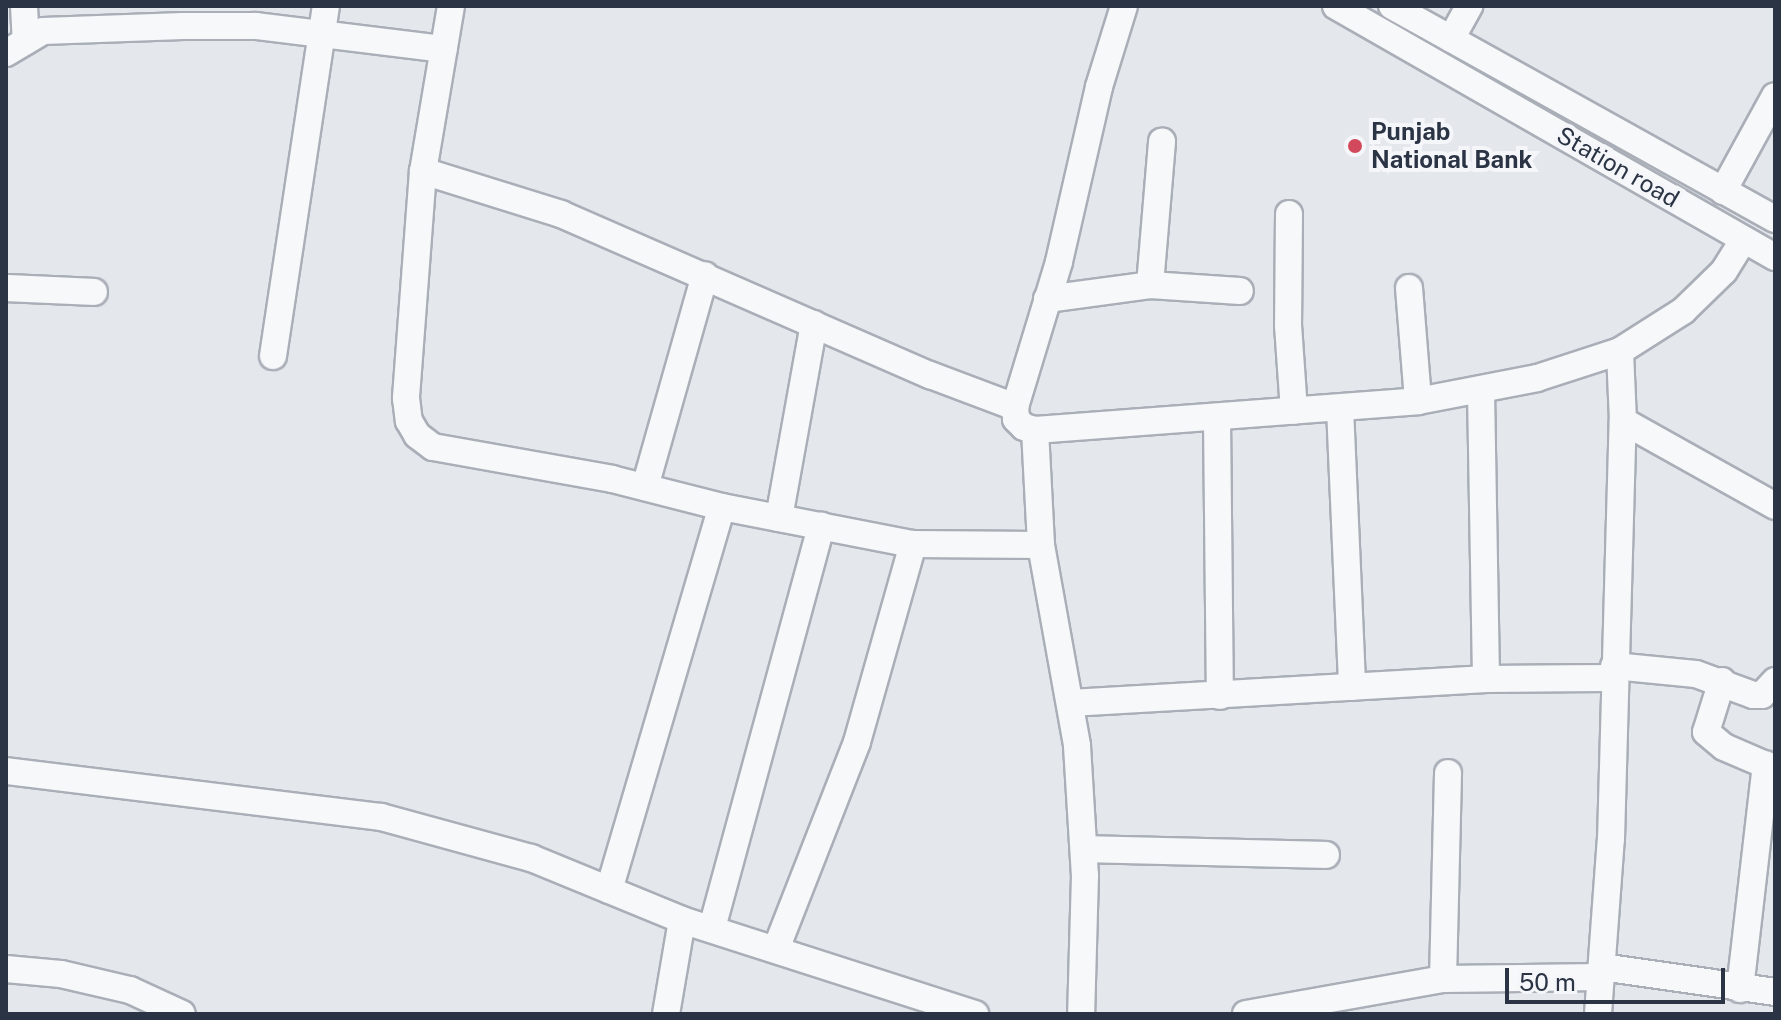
<!DOCTYPE html>
<html>
<head>
<meta charset="utf-8">
<style>
  body { margin:0 }
  #map { position:relative; width:1781px; height:1020px; overflow:hidden; background:#e4e7ec; font-family:"Public Sans",sans-serif }
  div>[style] { position:absolute }
  [style*='--x'] { left:calc(var(--x)*1px); top:calc(var(--y)*1px); width:calc(var(--w)*1px); rotate:calc(var(--a)*1deg) }
  .roads { filter:drop-shadow(2px 0 #a9aeb7) drop-shadow(-2px 0 #a9aeb7) drop-shadow(0 2px #a9aeb7) drop-shadow(0 -2px #a9aeb7) }
  .minor>* { height:26px; margin:-13px; padding:0 13px; transform-origin:13px; border-radius:13px; background:#f7f8fa }
  .dots>* { width:22px; height:22px; translate:-50% -50%; box-sizing:border-box; border:4px solid #f4f6f9; border-radius:50% }
  span { translate:-50% -50%; white-space:nowrap; text-align:center; line-height:1.15; -webkit-text-stroke:8px #f4f6f9; paint-order:stroke }
  .poi-label { font-size:24px; color:#2b3445; font-weight:700 }
  .left { translate:0 -50%; text-align:left }
  .street-label { font-size:24px; color:#2b3445 }
  .frame { position:absolute; inset:0; border:8px solid #2b3445; pointer-events:none }
  .scale { position:absolute; left:1505px; top:968px; width:220px; height:36px; box-sizing:border-box; border:4px solid #2b3445; border-top:0; padding-left:10px; font-size:24px; line-height:28px; white-space:nowrap; color:#2b3445; -webkit-text-stroke:6px #f4f6f9; paint-order:stroke }
</style>
</head>
<body>
<div id="map">
  <div class="roads">
    <div class="minor">
      <i style="--x:24;--y:6;--w:35;--a:87"></i>
      <i style="--x:451;--y:6;--w:167;--a:99.6"></i>
      <i style="--x:423;--y:171;--w:228;--a:94.3"></i>
      <i style="--x:406;--y:398;--w:23;--a:83"></i>
      <i style="--x:409;--y:421;--w:16;--a:60"></i>
      <i style="--x:417;--y:435;--w:20;--a:37"></i>
      <i style="--x:433;--y:447;--w:182;--a:10.1"></i>
      <i style="--x:612;--y:479;--w:114;--a:14.3"></i>
      <i style="--x:722;--y:507;--w:195;--a:11"></i>
      <i style="--x:913;--y:544;--w:128;--a:0.4"></i>
      <i style="--x:1124;--y:6;--w:85;--a:107.2"></i>
      <i style="--x:1099;--y:87;--w:180;--a:102.9"></i>
      <i style="--x:1059;--y:262;--w:152;--a:106.9"></i>
      <i style="--x:1015;--y:407;--w:12;--a:85"></i>
      <i style="--x:1016;--y:419;--w:11;--a:45"></i>
      <i style="--x:1024;--y:427;--w:11;--a:15"></i>
      <i style="--x:1035;--y:430;--w:384;--a:-4.3"></i>
      <i style="--x:1418;--y:401;--w:121;--a:-10.9"></i>
      <i style="--x:1537;--y:378;--w:87;--a:-18"></i>
      <i style="--x:1620;--y:351;--w:75;--a:-32.4"></i>
      <i style="--x:1683;--y:311;--w:57;--a:-44.3"></i>
      <i style="--x:1724;--y:271;--w:36;--a:-58"></i>
      <i style="--x:1336;--y:6;--w:506;--a:29.76"></i>
      <i style="--x:1392;--y:6;--w:438;--a:29.1"></i>
      <i style="--x:1451;--y:39;--w:38;--a:-61"></i>
      <i style="--x:6;--y:53;--w:43;--a:-30.7"></i>
      <i style="--x:43;--y:31;--w:140;--a:-2"></i>
      <i style="--x:183;--y:26;--w:73;--a:0"></i>
      <i style="--x:256;--y:26;--w:189;--a:7"></i>
      <i style="--x:423;--y:171;--w:145;--a:17.3"></i>
      <i style="--x:561;--y:214;--w:403;--a:23.6"></i>
      <i style="--x:930;--y:375;--w:91;--a:20.6"></i>
      <i style="--x:1723;--y:191;--w:108;--a:-61.3"></i>
      <i style="--x:1289;--y:214;--w:111;--a:90.5"></i>
      <i style="--x:1288;--y:325;--w:86;--a:86"></i>
      <i style="--x:1150;--y:285;--w:144;--a:-85.2"></i>
      <i style="--x:6;--y:288;--w:88;--a:2.6"></i>
      <i style="--x:1409;--y:288;--w:113;--a:85.4"></i>
      <i style="--x:1047;--y:299;--w:104;--a:-7.7"></i>
      <i style="--x:1150;--y:285;--w:90;--a:3.8"></i>
      <i style="--x:273;--y:356;--w:354;--a:-81.4"></i>
      <i style="--x:1481;--y:391;--w:288;--a:89"></i>
      <i style="--x:1340;--y:408;--w:279;--a:87.5"></i>
      <i style="--x:1217;--y:418;--w:278;--a:89.4"></i>
      <i style="--x:1623;--y:421;--w:174;--a:29.2"></i>
      <i style="--x:1035;--y:430;--w:115;--a:87"></i>
      <i style="--x:1041;--y:545;--w:204;--a:79.8"></i>
      <i style="--x:1077;--y:746;--w:129;--a:86.5"></i>
      <i style="--x:1085;--y:875;--w:139;--a:91.6"></i>
      <i style="--x:645;--y:487;--w:220;--a:-74.2"></i>
      <i style="--x:779;--y:518;--w:197;--a:-79.8"></i>
      <i style="--x:1614;--y:666;--w:82;--a:5.6"></i>
      <i style="--x:1696;--y:674;--w:61;--a:20.2"></i>
      <i style="--x:1753;--y:695;--w:9;--a:0"></i>
      <i style="--x:1762;--y:695;--w:19;--a:-47"></i>
      <i style="--x:1722;--y:681;--w:53;--a:107.4"></i>
      <i style="--x:1706;--y:732;--w:23;--a:40"></i>
      <i style="--x:1724;--y:747;--w:56;--a:23.3"></i>
      <i style="--x:1070;--y:703;--w:417;--a:-3.3"></i>
      <i style="--x:1486;--y:679;--w:127;--a:-0.5"></i>
      <i style="--x:6;--y:771;--w:378;--a:7"></i>
      <i style="--x:381;--y:817;--w:156;--a:15.3"></i>
      <i style="--x:531;--y:858;--w:163;--a:22.3"></i>
      <i style="--x:682;--y:920;--w:308;--a:17.8"></i>
      <i style="--x:1084;--y:849;--w:242;--a:1.4"></i>
      <i style="--x:609;--y:890;--w:399;--a:-73.6"></i>
      <i style="--x:712;--y:928;--w:417;--a:-74.8"></i>
      <i style="--x:776;--y:949;--w:222;--a:-68.6"></i>
      <i style="--x:857;--y:742;--w:206;--a:-74.2"></i>
      <i style="--x:1602;--y:967;--w:175;--a:8.2"></i>
      <i style="--x:6;--y:969;--w:55;--a:5.2"></i>
      <i style="--x:61;--y:974;--w:71;--a:13.1"></i>
      <i style="--x:130;--y:990;--w:57;--a:24.8"></i>
      <i style="--x:1443;--y:979;--w:206;--a:-88.6"></i>
      <i style="--x:1740;--y:989;--w:226;--a:-83.4"></i>
      <i style="--x:666;--y:1014;--w:95;--a:-80.3"></i>
      <i style="--x:1246;--y:1014;--w:200;--a:-10.1"></i>
      <i style="--x:1443;--y:979;--w:158;--a:-0.7"></i>
      <i style="--x:1598;--y:1014;--w:175;--a:-85.8"></i>
      <i style="--x:1611;--y:839;--w:418;--a:-88.4"></i>
      <i style="--x:1623;--y:421;--w:70;--a:-92.5"></i>
    </div>
  </div>
  <div class="dots">
    <i style="left:1355px;top:146px;background:#d1495b"></i>
  </div>
  <div class="poi-label">
    <span class="left" style="left:1371px;top:146px">Punjab<br>National Bank</span>
  </div>
  <div class="street-label">
    <span style="left:1618px;top:167px;rotate:30deg">Station road</span>
  </div>
  <div class="frame"></div>
  <div class="scale">50 m</div>
</div>
</body>
</html>
